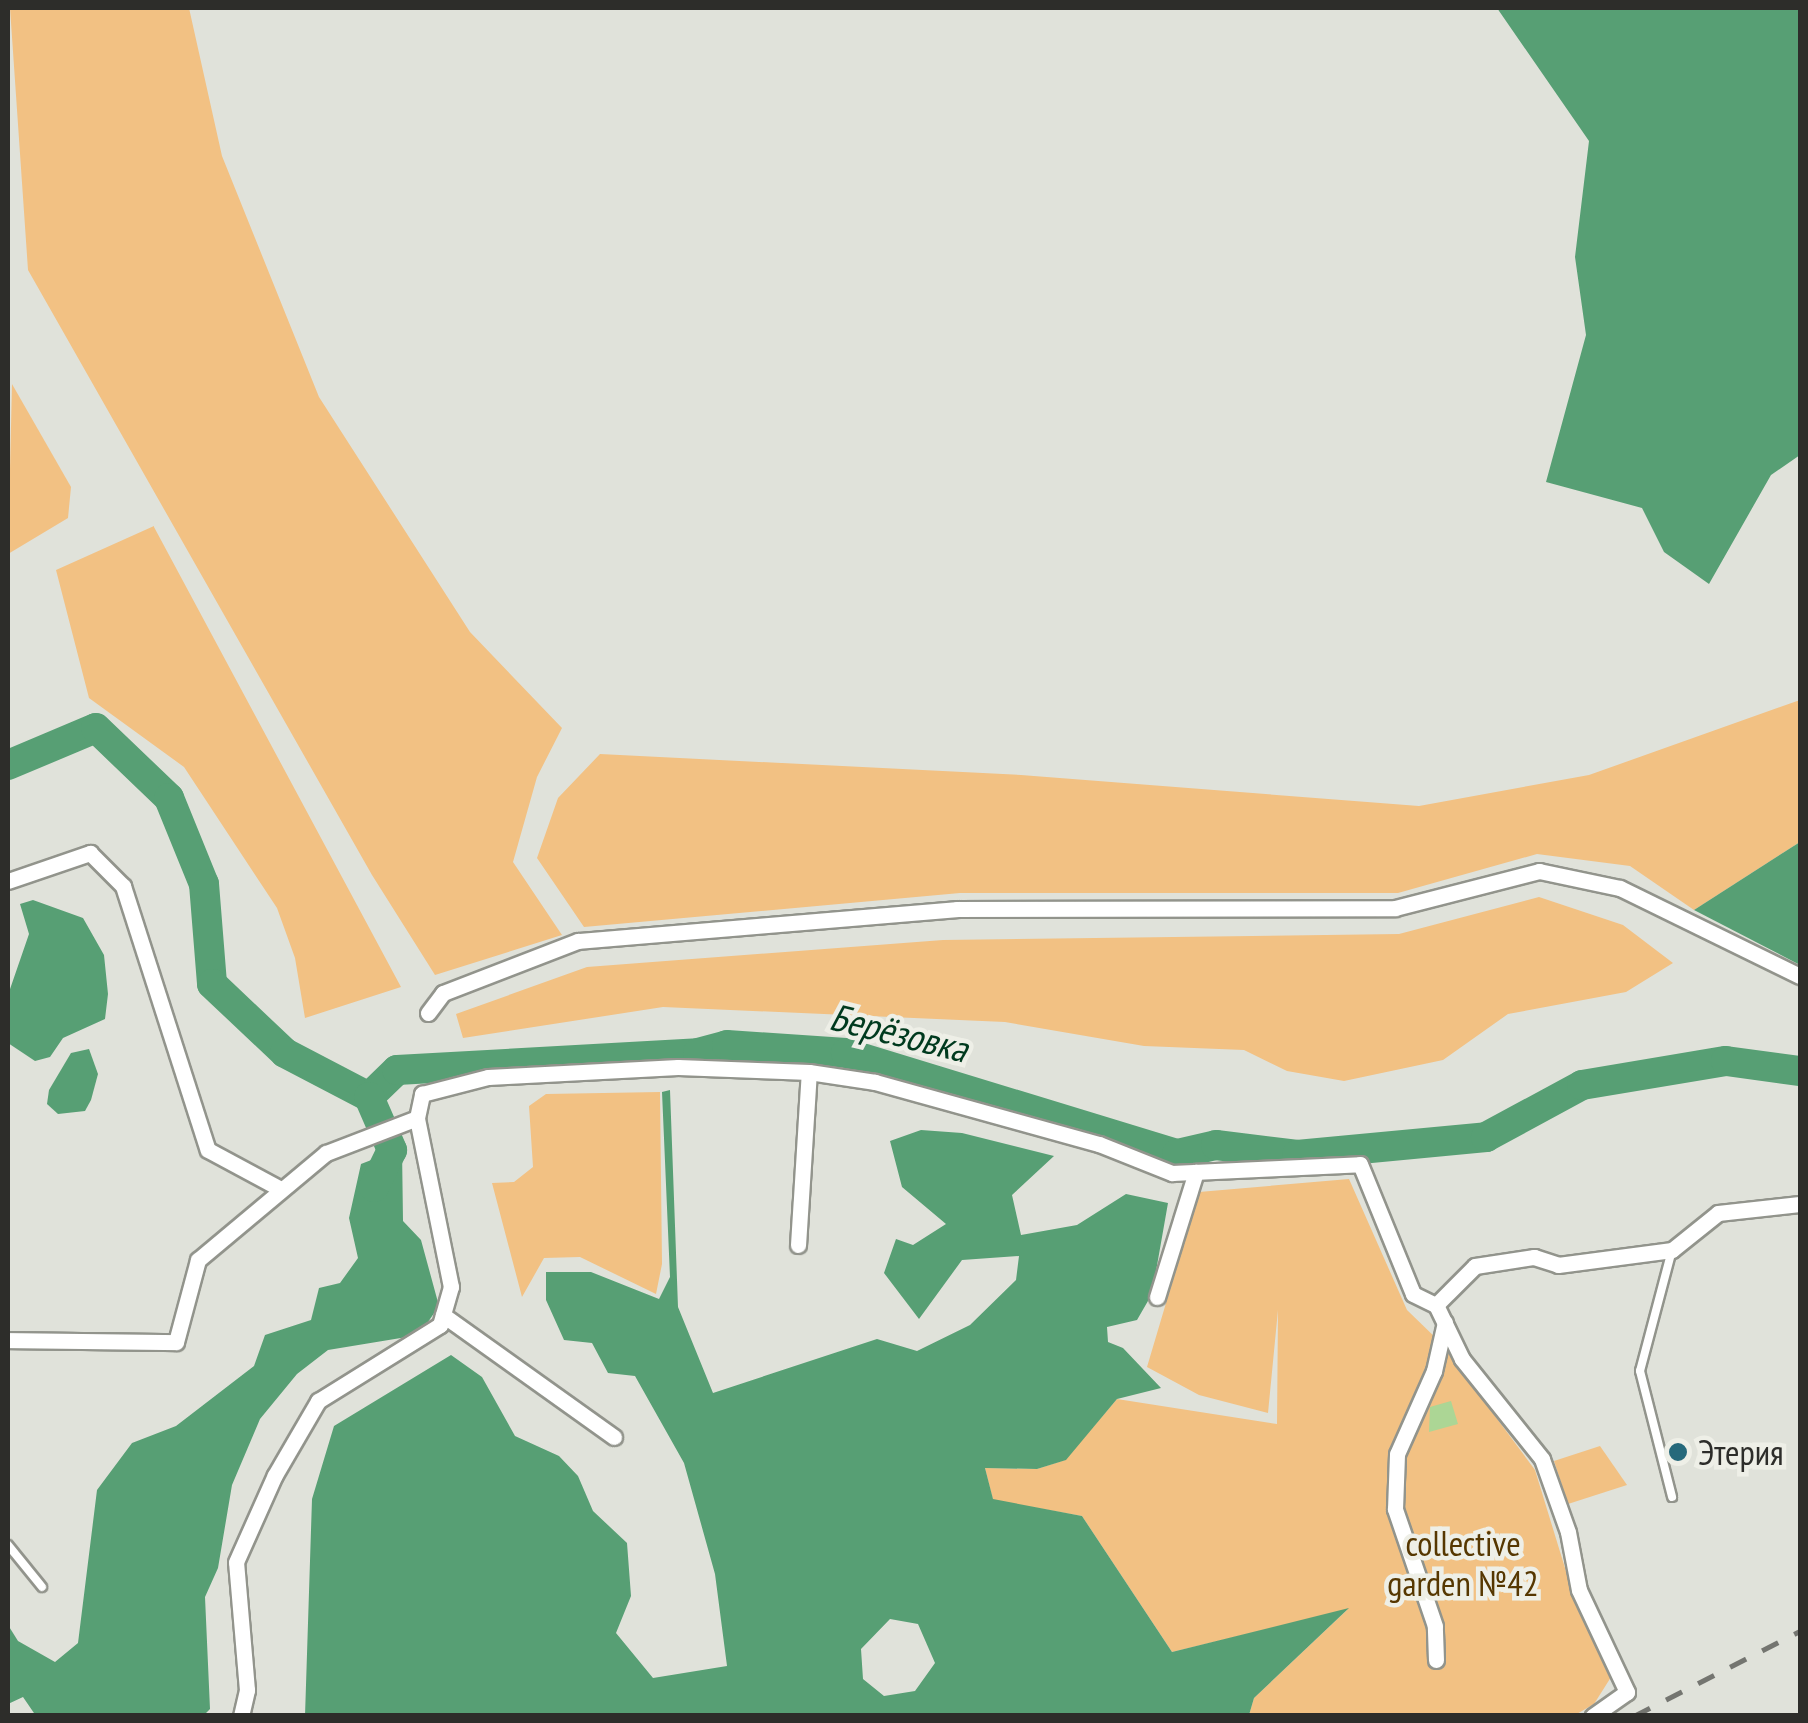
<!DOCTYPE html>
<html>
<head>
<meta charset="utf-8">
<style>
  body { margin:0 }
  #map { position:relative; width:1808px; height:1723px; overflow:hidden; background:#e0e2da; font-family:"PT Sans Narrow",sans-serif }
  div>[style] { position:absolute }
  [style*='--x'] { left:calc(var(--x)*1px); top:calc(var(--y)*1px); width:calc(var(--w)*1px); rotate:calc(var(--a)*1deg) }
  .green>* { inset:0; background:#f2c183 }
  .water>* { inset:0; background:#579f74 }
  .river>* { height:30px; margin:-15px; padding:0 15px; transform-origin:15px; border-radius:15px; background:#579f74 }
  .building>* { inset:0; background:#acd695 }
  .roads { filter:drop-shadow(2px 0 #92948c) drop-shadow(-2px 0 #92948c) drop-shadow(0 2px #92948c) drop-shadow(0 -2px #92948c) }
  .lane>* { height:8px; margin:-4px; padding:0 4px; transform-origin:4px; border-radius:4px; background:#fff }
  .street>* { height:15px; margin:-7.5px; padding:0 7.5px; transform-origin:7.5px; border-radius:7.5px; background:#fff }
  .rail>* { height:5px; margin-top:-2.5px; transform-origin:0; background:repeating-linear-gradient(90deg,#747570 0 18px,transparent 0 36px) }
  .dots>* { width:28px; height:28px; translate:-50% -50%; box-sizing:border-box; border:5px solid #eeefe7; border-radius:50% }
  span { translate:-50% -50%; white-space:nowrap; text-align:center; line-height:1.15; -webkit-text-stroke:9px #eeefe7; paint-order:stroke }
  .poi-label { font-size:35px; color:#2d2d2a }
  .left { translate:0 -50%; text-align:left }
  .park-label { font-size:35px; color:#563701 }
  .water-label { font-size:38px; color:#003a1e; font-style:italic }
  .frame { position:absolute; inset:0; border:10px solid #2d2d2a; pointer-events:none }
</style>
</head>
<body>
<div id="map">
  <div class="green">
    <i style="clip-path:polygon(10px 8px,189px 8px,222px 156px,319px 397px,470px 632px,562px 728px,537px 777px,513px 862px,562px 935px,435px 975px,372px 875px,28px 270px)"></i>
    <i style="clip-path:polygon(12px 384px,71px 487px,68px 518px,8px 554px)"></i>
    <i style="clip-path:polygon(154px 526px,154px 527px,401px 987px,305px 1018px,295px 958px,277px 908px,184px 767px,89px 698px,56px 570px)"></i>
    <i style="clip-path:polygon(1800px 700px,1800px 842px,1694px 910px,1630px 866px,1537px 854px,1398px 893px,960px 893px,584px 927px,537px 858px,558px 798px,600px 754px,1021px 775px,1419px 806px,1589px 775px)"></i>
    <i style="clip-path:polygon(1539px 897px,1623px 925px,1673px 963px,1626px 992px,1508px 1014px,1443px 1060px,1344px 1081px,1287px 1071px,1244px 1050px,1144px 1046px,1005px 1022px,663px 1007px,463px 1038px,456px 1014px,587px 967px,943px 940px,1399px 934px)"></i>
    <i style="clip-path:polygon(660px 1092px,662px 1264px,656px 1294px,580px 1257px,544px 1258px,522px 1297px,492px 1183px,514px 1182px,533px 1167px,529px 1106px,546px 1094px)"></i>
    <i style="clip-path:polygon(1349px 1179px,1407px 1310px,1440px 1342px,1535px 1470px,1569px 1581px,1613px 1674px,1594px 1704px,1575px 1715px,1249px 1715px,1254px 1698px,1347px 1610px,1172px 1652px,1082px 1516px,993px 1500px,985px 1468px,1037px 1469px,1065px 1460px,1117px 1399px,1277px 1424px,1278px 1310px,1268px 1413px,1199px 1395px,1147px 1367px,1199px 1192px)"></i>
    <i style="clip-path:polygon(1600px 1446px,1627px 1485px,1568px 1504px,1554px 1461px)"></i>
  </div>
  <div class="water">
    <i style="clip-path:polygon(1497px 8px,1800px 8px,1800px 455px,1771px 475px,1709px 584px,1664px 552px,1642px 508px,1546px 482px,1586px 335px,1575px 257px,1589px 141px)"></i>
    <i style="clip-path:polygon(1800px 842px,1800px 965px,1694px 910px)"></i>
    <i style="clip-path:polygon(33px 900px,83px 918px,104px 955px,108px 994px,105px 1019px,63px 1038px,50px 1057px,35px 1061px,8px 1043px,9px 992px,29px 934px,20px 904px)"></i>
    <i style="clip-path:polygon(89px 1049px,98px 1074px,91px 1100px,85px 1111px,58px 1114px,47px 1104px,49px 1090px,71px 1053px)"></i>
    <i style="clip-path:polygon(evenodd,670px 1090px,678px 1307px,713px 1393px,877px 1339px,917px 1351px,970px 1325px,1016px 1280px,1019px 1256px,962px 1260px,919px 1319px,884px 1273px,896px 1239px,913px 1245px,946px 1224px,902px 1187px,890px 1141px,921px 1130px,962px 1133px,1054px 1156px,1012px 1195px,1021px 1235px,1077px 1225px,1126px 1194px,1168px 1203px,1152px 1294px,1137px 1320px,1107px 1327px,1108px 1342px,1123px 1348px,1161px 1388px,1117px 1399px,1066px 1460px,1037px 1469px,985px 1468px,993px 1499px,1082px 1516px,1172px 1652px,1349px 1608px,1254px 1698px,1249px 1715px,305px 1716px,312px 1499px,334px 1426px,451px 1355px,482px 1377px,515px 1436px,559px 1456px,578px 1476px,593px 1511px,627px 1543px,631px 1596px,616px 1633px,653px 1678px,727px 1666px,715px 1574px,684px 1463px,635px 1376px,608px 1373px,592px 1343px,564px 1340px,546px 1300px,546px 1272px,591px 1272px,659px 1299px,670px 1277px,662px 1092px,670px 1090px,890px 1619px,918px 1624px,935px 1663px,915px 1691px,884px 1696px,863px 1679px,861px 1649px,890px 1619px)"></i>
    <i style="clip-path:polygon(402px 1148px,403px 1221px,421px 1240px,439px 1306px,419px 1335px,328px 1350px,297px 1374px,260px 1419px,232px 1485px,218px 1568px,205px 1597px,210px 1709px,203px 1716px,36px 1716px,23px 1697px,8px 1704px,8px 1625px,18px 1641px,55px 1662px,78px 1643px,97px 1490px,132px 1443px,176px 1426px,254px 1366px,265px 1335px,311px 1320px,319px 1288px,340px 1283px,358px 1258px,349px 1218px,361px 1164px)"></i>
  </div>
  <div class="river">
    <i style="--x:8;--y:765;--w:95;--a:-22.8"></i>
    <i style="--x:96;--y:728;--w:101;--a:43.8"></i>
    <i style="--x:169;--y:798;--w:93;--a:67.9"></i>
    <i style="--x:204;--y:884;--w:100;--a:85.4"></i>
    <i style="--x:212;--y:984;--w:100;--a:43.4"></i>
    <i style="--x:285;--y:1053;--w:95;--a:27.6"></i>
    <i style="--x:369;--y:1097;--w:39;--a:-44"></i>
    <i style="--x:397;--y:1070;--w:301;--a:-3.2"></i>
    <i style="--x:698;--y:1053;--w:30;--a:-15"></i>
    <i style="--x:727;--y:1045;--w:119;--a:3.8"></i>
    <i style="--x:846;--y:1053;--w:346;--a:17"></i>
    <i style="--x:1177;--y:1154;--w:40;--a:-13"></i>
    <i style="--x:1216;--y:1145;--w:82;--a:7"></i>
    <i style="--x:1297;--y:1155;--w:190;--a:-5.4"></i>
    <i style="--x:1486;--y:1137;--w:109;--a:-28.4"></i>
    <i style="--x:1582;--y:1085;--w:146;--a:-9.5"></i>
    <i style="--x:1726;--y:1061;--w:75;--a:7.7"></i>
    <i style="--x:369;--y:1097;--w:58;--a:66.5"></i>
    <i style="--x:392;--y:1150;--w:41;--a:115.9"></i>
  </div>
  <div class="building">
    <i style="clip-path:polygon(1451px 1401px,1458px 1424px,1429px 1432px,1430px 1407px)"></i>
  </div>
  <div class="roads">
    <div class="lane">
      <i style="--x:1672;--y:1250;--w:125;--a:104.8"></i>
      <i style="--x:1640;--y:1371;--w:130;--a:75.7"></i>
      <i style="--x:8;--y:1545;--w:54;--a:51"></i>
    </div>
    <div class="street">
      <i style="--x:8;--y:881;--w:87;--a:-18.9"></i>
      <i style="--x:90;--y:853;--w:47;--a:45"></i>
      <i style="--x:123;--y:886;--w:277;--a:72.2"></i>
      <i style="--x:208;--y:1150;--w:81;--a:28.2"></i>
      <i style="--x:428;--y:1013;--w:25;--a:-53"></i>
      <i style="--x:443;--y:993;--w:145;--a:-21.1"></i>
      <i style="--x:578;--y:941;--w:380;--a:-4.8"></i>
      <i style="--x:957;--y:909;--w:438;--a:-0.1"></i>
      <i style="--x:1395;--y:908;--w:149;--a:-14.4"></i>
      <i style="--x:1539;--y:871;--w:83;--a:11.9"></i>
      <i style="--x:1620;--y:888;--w:200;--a:26.1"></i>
      <i style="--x:798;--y:1245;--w:173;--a:-86.4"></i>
      <i style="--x:1157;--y:1297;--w:131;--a:-72.7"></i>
      <i style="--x:1436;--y:1305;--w:60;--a:64.3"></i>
      <i style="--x:1462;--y:1359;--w:128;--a:51.3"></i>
      <i style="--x:1542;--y:1459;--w:77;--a:70.4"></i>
      <i style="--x:1568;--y:1532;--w:59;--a:79.3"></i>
      <i style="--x:1579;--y:1590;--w:113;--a:64.8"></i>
      <i style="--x:1627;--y:1692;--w:42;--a:144.8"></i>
      <i style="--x:443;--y:1315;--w:210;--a:35.5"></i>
      <i style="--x:8;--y:1340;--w:168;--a:0.7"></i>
      <i style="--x:176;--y:1342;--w:85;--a:-75"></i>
      <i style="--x:198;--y:1260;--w:167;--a:-39.9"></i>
      <i style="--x:326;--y:1153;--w:97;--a:-21"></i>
      <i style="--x:1436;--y:1660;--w:34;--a:-92"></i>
      <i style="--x:1435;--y:1626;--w:124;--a:-108.9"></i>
      <i style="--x:1395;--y:1509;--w:55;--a:-87.9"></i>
      <i style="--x:1397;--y:1454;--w:91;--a:-66"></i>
      <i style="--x:1434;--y:1371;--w:50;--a:-77.3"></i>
      <i style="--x:241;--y:1716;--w:27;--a:-77"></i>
      <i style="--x:247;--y:1690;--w:128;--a:-94.9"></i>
      <i style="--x:236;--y:1562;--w:95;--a:-65.9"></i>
      <i style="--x:275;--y:1475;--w:86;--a:-59.8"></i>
      <i style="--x:318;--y:1401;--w:144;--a:-31.9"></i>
      <i style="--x:440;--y:1325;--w:40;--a:-74"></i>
      <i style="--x:451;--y:1287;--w:172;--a:-101.4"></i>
      <i style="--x:417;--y:1118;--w:25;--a:-78"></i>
      <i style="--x:422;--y:1094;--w:68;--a:-14.4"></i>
      <i style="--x:488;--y:1077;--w:190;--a:-3"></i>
      <i style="--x:678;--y:1067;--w:131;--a:2.2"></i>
      <i style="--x:809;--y:1072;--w:67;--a:8.6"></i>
      <i style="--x:875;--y:1082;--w:232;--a:15.5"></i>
      <i style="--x:1099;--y:1144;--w:79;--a:21.7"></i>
      <i style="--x:1172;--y:1173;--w:188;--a:-2.7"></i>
      <i style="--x:1360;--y:1164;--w:140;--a:67.8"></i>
      <i style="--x:1413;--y:1294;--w:25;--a:26"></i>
      <i style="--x:1436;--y:1305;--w:55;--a:-45"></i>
      <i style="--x:1475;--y:1266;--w:60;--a:-8.7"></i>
      <i style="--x:1534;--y:1257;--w:25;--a:18"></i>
      <i style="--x:1558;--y:1265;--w:115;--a:-7.5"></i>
      <i style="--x:1672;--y:1250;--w:59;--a:-38.8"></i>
      <i style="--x:1718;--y:1213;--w:82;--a:-6.3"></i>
    </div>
  </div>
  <div class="rail">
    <i style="--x:1634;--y:1716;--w:186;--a:-27.1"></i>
  </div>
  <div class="dots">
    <i style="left:1678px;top:1452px;background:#26697b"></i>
  </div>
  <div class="poi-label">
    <span class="left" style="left:1698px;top:1452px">Этерия</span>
  </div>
  <div class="park-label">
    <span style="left:1463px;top:1563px">collective<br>garden №42</span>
  </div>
  <div class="water-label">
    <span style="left:899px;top:1032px;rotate:14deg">Берёзовка</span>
  </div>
  <div class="frame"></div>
</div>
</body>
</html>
